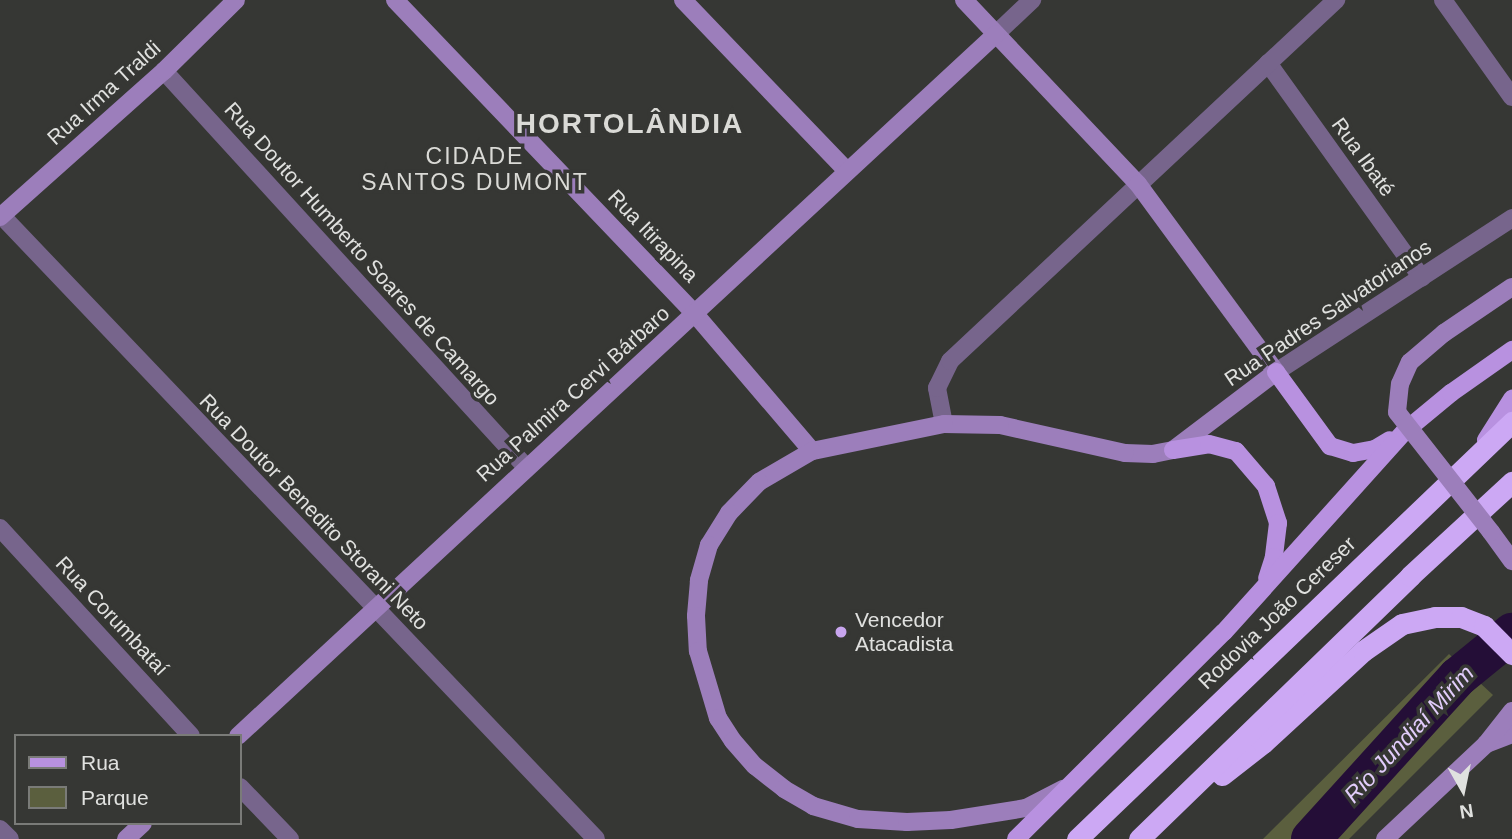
<!DOCTYPE html>
<html>
<head>
<meta charset="utf-8">
<style>
  body { margin:0 }
  #map { position:relative; width:1512px; height:839px; overflow:hidden; background:#363734; font-family:Arial,sans-serif }
  div>[style] { position:absolute }
  [style*='--x'] { left:calc(var(--x)*1px); top:calc(var(--y)*1px); width:calc(var(--w)*1px); rotate:calc(var(--a)*1deg) }
  .green>* { inset:0; background:#5b5f3e }
  .river>* { height:40px; margin:-20px; padding:0 20px; transform-origin:20px; border-radius:20px; background:#240e37 }
  .street>* { height:18px; margin:-9px; padding:0 9px; transform-origin:9px; border-radius:9px; background:#77658c }
  .secondary>* { height:18px; margin:-9px; padding:0 9px; transform-origin:9px; border-radius:9px; background:#9c7ebb }
  .primary>* { height:18px; margin:-9px; padding:0 9px; transform-origin:9px; border-radius:9px; background:#b891e0 }
  .highway>* { height:21px; margin:-10.5px; padding:0 10.5px; transform-origin:10.5px; border-radius:10.5px; background:#cca8f4 }
  .secondary-bridge>* { height:18px; margin:-9px; padding:0 9px; transform-origin:9px; border-radius:9px; background:#9c7ebb }
  .dots>* { width:19px; height:19px; translate:-50% -50%; box-sizing:border-box; border:4px solid #363734; border-radius:50% }
  span { translate:-50% -50%; white-space:nowrap; text-align:center; line-height:1.15; -webkit-text-stroke:7px #363734; paint-order:stroke }
  .street-label { font-size:21px; color:#e0e1df }
  .poi-label { font-size:21px; color:#e0e1df }
  .left { translate:0 -50%; text-align:left }
  .neighbourhood-label { font-size:23px; color:#dadad6; letter-spacing:2px }
  .water-label { font-size:23px; color:#e2cdfb; font-style:italic }
  .district-label { font-size:28px; color:#dadad6; font-weight:700; letter-spacing:2px }
  .legend { position:absolute; left:14px; top:734px; width:228px; height:91px; box-sizing:border-box; background:#363734; border:2px solid #7a7b78; margin:0; padding:9px 12px; list-style:none; font-size:21px; color:#e0e1df }
  .legend li { display:flex; align-items:center; gap:14px; height:35px }
  .legend b { width:35px; border:2px solid #7a7b78 }
  .north { position:absolute; left:1428px; top:755px; width:70px; height:70px; -webkit-text-stroke:5px #363734; paint-order:stroke; rotate:171deg; font-size:19px; font-weight:700; line-height:28px; text-align:center; color:#e0e1df }
  .north::after { content:''; display:block; margin:auto; width:24px; height:32px; background:#e0e1df; clip-path:polygon(50% 0,100% 100%,50% 72%,0 100%) }
</style>
</head>
<body>
<div id="map">
  <div class="green">
    <i style="clip-path:polygon(1449px 654px,1493px 695px,1349px 839px,1263px 839px)"></i>
  </div>
  <div class="river">
    <i style="--x:1311;--y:839;--w:219;--a:-47.8"></i>
    <i style="--x:1458;--y:677;--w:70;--a:-39.2"></i>
  </div>
  <div class="street">
    <i style="--x:1443;--y:0;--w:119;--a:54.6"></i>
    <i style="--x:996;--y:34;--w:50;--a:-43.4"></i>
    <i style="--x:1268;--y:63;--w:264;--a:54.4"></i>
    <i style="--x:164;--y:71;--w:537;--a:47.57"></i>
    <i style="--x:1;--y:215;--w:862;--a:46.36"></i>
    <i style="--x:1276;--y:372;--w:282;--a:-33.1"></i>
    <i style="--x:944;--y:424;--w:37;--a:-101"></i>
    <i style="--x:937;--y:388;--w:30;--a:-64"></i>
    <i style="--x:950;--y:361;--w:529;--a:-43.08"></i>
    <i style="--x:0;--y:528;--w:282;--a:47.4"></i>
    <i style="--x:240;--y:787;--w:72;--a:46.1"></i>
    <i style="--x:0;--y:829;--w:14;--a:45"></i>
  </div>
  <div class="secondary">
    <i style="--x:395;--y:0;--w:434;--a:46.3"></i>
    <i style="--x:695;--y:314;--w:180;--a:49.5"></i>
    <i style="--x:683;--y:0;--w:237;--a:46.2"></i>
    <i style="--x:964;--y:0;--w:253;--a:46.6"></i>
    <i style="--x:1138;--y:184;--w:233;--a:53.7"></i>
    <i style="--x:1276;--y:372;--w:129;--a:142.9"></i>
    <i style="--x:1173;--y:450;--w:20;--a:169"></i>
    <i style="--x:1153;--y:454;--w:28;--a:-178"></i>
    <i style="--x:1125;--y:453;--w:128;--a:-167.4"></i>
    <i style="--x:1000;--y:425;--w:56;--a:-179"></i>
    <i style="--x:944;--y:424;--w:135;--a:168.4"></i>
    <i style="--x:812;--y:451;--w:61;--a:149.7"></i>
    <i style="--x:759;--y:482;--w:43;--a:134.1"></i>
    <i style="--x:729;--y:513;--w:38;--a:122"></i>
    <i style="--x:709;--y:545;--w:37;--a:106"></i>
    <i style="--x:699;--y:581;--w:35;--a:95"></i>
    <i style="--x:696;--y:616;--w:35;--a:87"></i>
    <i style="--x:698;--y:651;--w:70;--a:73.4"></i>
    <i style="--x:718;--y:718;--w:27;--a:57"></i>
    <i style="--x:733;--y:741;--w:33;--a:49"></i>
    <i style="--x:755;--y:766;--w:37;--a:38"></i>
    <i style="--x:784;--y:789;--w:34;--a:30"></i>
    <i style="--x:813;--y:806;--w:47;--a:16.1"></i>
    <i style="--x:858;--y:819;--w:49;--a:3.5"></i>
    <i style="--x:907;--y:822;--w:44;--a:-2.6"></i>
    <i style="--x:951;--y:820;--w:76;--a:-9.1"></i>
    <i style="--x:1026;--y:808;--w:42;--a:-27.2"></i>
    <i style="--x:0;--y:217;--w:220;--a:-41.7"></i>
    <i style="--x:164;--y:71;--w:101;--a:-44.6"></i>
    <i style="--x:1491;--y:532;--w:36;--a:54"></i>
    <i style="--x:238;--y:736;--w:1033;--a:-42.8"></i>
    <i style="--x:1486;--y:744;--w:28;--a:-21"></i>
    <i style="--x:126;--y:839;--w:23;--a:-43"></i>
    <i style="--x:1385;--y:839;--w:139;--a:-43.2"></i>
    <i style="--x:1486;--y:744;--w:42;--a:-51.8"></i>
  </div>
  <div class="primary">
    <i style="--x:1276;--y:372;--w:92;--a:53.9"></i>
    <i style="--x:1330;--y:446;--w:24;--a:17"></i>
    <i style="--x:1353;--y:453;--w:22;--a:-10"></i>
    <i style="--x:1375;--y:449;--w:17;--a:-31"></i>
    <i style="--x:1486;--y:440;--w:49;--a:-57.6"></i>
    <i style="--x:1173;--y:450;--w:36;--a:-9"></i>
    <i style="--x:1209;--y:444;--w:28;--a:15"></i>
    <i style="--x:1236;--y:451;--w:46;--a:49.4"></i>
    <i style="--x:1266;--y:486;--w:39;--a:72"></i>
    <i style="--x:1278;--y:523;--w:34;--a:97"></i>
    <i style="--x:1274;--y:557;--w:22;--a:108"></i>
    <i style="--x:1016;--y:839;--w:293;--a:-44.9"></i>
    <i style="--x:1224;--y:632;--w:270;--a:-48"></i>
    <i style="--x:1405;--y:431;--w:60;--a:-39.6"></i>
    <i style="--x:1451;--y:393;--w:75;--a:-35.2"></i>
  </div>
  <div class="highway">
    <i style="--x:1222;--y:775;--w:52;--a:-38"></i>
    <i style="--x:1263;--y:743;--w:136;--a:-42.6"></i>
    <i style="--x:1363;--y:651;--w:47;--a:-34.7"></i>
    <i style="--x:1402;--y:624;--w:34;--a:-12"></i>
    <i style="--x:1435;--y:617;--w:26;--a:0"></i>
    <i style="--x:1461;--y:617;--w:25;--a:21"></i>
    <i style="--x:1484;--y:626;--w:40;--a:45"></i>
    <i style="--x:1077;--y:839;--w:603;--a:-43.79"></i>
    <i style="--x:1139;--y:839;--w:378;--a:-44.1"></i>
    <i style="--x:1410;--y:576;--w:139;--a:-42.7"></i>
  </div>
  <div class="secondary-bridge">
    <i style="--x:1491;--y:532;--w:152;--a:-128.1"></i>
    <i style="--x:1397;--y:412;--w:28;--a:-84"></i>
    <i style="--x:1400;--y:384;--w:24;--a:-66"></i>
    <i style="--x:1410;--y:362;--w:45;--a:-40.5"></i>
    <i style="--x:1444;--y:333;--w:82;--a:-34.1"></i>
  </div>
  <div class="dots">
    <i style="left:841px;top:632px;background:#c8a5ee"></i>
  </div>
  <div class="street-label">
    <span style="left:104px;top:93px;rotate:-42deg">Rua Irma Traldi</span>
    <span style="left:1363px;top:157px;rotate:54deg">Rua Ibaté</span>
    <span style="left:653px;top:236px;rotate:46deg">Rua Itirapina</span>
    <span style="left:362px;top:254px;rotate:48deg">Rua Doutor Humberto Soares de Camargo</span>
    <span style="left:1328px;top:313px;rotate:-34deg">Rua Padres Salvatorianos</span>
    <span style="left:573px;top:394px;rotate:-42deg">Rua Palmira Cervi Bárbaro</span>
    <span style="left:314px;top:512px;rotate:46deg">Rua Doutor Benedito Storani Neto</span>
    <span style="left:1277px;top:613px;rotate:-44deg">Rodovia João Cereser</span>
    <span style="left:112px;top:616px;rotate:47deg">Rua Corumbataí</span>
  </div>
  <div class="poi-label">
    <span class="left" style="left:855px;top:632px">Vencedor<br>Atacadista</span>
  </div>
  <div class="neighbourhood-label">
    <span style="left:475px;top:169px">CIDADE<br>SANTOS DUMONT</span>
  </div>
  <div class="water-label">
    <span style="left:1409px;top:734px;rotate:-47deg">Rio Jundiaí Mirim</span>
  </div>
  <div class="district-label">
    <span style="left:630px;top:124px">HORTOLÂNDIA</span>
  </div>
  <ul class="legend">
  <li><b style="height:9px;background:#b891e0"></b>Rua</li>
  <li><b style="height:19px;background:#5b5f3e"></b>Parque</li>
  </ul>
  <div class="north">N</div>
</div>
</body>
</html>
